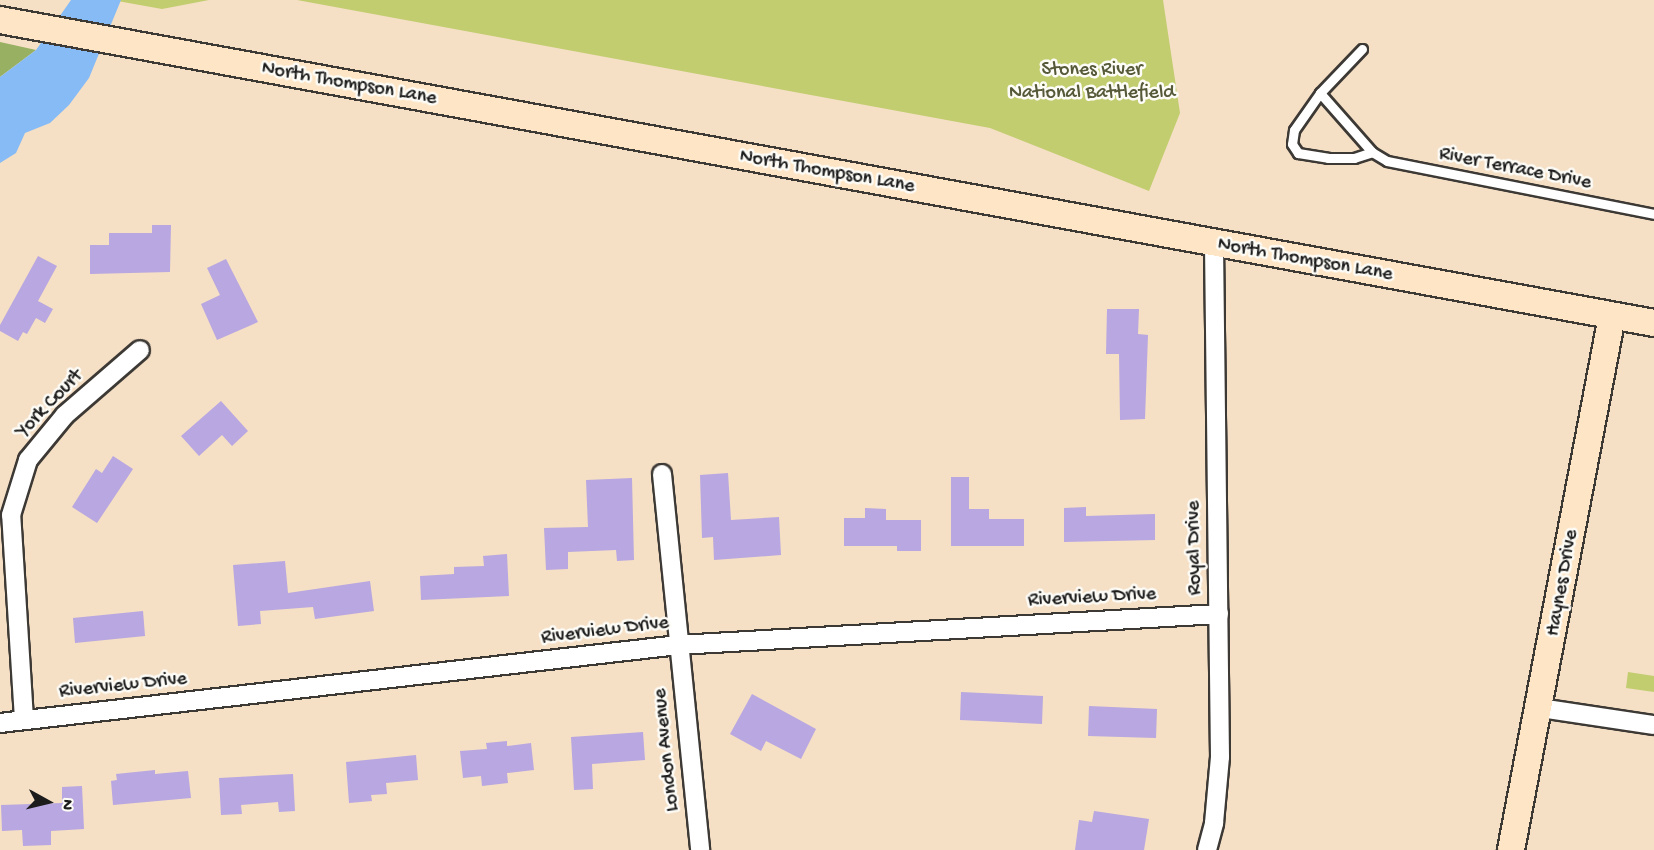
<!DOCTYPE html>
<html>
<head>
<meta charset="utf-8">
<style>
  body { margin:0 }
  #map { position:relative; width:1654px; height:850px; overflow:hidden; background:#f5dfc5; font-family:"Gochi Hand",sans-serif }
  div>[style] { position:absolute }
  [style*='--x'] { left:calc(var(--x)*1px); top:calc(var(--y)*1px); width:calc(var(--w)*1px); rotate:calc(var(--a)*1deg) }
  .green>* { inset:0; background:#c1cd6f }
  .forest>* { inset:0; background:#98b062 }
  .water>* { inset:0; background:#87bbf5 }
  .building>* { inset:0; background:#b8a7e0 }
  .roads { filter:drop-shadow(2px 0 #3d3935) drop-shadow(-2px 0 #3d3935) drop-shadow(0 2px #3d3935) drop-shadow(0 -2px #3d3935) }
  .lane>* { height:9px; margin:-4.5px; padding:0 4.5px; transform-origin:4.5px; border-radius:4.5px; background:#fff }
  .street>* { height:18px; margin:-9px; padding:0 9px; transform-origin:9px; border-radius:9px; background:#fff }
  .secondary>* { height:26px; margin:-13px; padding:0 13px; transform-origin:13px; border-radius:13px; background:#fee5c5 }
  span { translate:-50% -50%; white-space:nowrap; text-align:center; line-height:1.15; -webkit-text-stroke:5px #fdfcf7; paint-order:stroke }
  .park-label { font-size:20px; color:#565a39 }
  .street-label { font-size:20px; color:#1c1c1c }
  .north { position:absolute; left:18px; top:772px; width:60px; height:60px; -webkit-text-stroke:4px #fdfcf7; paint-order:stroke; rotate:98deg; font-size:16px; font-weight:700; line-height:24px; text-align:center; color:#1c1c1c }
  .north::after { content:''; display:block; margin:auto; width:21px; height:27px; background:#1c1c1c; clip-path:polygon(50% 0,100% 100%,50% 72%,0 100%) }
</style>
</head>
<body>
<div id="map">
  <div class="green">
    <i style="clip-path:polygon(112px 0,209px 0,162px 9px)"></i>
    <i style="clip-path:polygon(297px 0,1163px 0,1180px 113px,1149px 191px,990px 128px)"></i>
    <i style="clip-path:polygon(1628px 672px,1654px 676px,1654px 692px,1626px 688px)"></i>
  </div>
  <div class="forest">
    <i style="clip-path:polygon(0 42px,36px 50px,0 77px)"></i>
  </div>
  <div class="water">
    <i style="clip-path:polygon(71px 0,121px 0,89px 78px,69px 105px,50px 123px,25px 133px,16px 153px,0 163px,0 77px,36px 50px)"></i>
  </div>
  <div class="building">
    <i style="clip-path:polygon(152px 225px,171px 225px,170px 272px,90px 274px,90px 245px,109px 245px,109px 233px,152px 233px)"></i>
    <i style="clip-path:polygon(38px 256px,57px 266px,38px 301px,53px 309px,45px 323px,36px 318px,27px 334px,23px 332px,18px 341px,0 331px,0 325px)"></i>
    <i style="clip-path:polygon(226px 259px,258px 322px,217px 340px,201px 304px,220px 295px,207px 268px)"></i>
    <i style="clip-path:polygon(1107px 309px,1139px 309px,1138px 334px,1148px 335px,1145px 419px,1120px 420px,1119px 354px,1106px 354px)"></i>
    <i style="clip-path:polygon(221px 401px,248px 431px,232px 446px,222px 435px,199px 456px,181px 436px)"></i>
    <i style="clip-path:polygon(113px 456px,133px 469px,97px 523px,72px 507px,96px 469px,102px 473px)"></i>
    <i style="clip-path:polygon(728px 473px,731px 520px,779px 517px,781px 555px,714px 560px,713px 537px,702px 538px,700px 475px)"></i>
    <i style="clip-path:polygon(951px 477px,969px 477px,969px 509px,989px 509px,989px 519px,1024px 519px,1024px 546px,951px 546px)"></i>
    <i style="clip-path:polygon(632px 478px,634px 560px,617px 561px,616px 550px,568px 552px,568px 569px,546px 570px,544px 528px,588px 527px,586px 480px)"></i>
    <i style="clip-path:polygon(1086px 507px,1086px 516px,1155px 514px,1155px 540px,1064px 542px,1064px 508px)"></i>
    <i style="clip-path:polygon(865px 508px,886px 509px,886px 520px,921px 520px,921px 551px,897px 551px,897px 546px,844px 546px,844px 518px,865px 518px)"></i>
    <i style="clip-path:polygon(507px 554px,509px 596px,421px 600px,420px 576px,454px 574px,454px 567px,484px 566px,483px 556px)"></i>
    <i style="clip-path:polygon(285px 561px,288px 593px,370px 581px,374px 611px,315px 619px,313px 607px,260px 611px,261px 624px,238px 626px,233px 565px)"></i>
    <i style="clip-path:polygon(143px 611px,145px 636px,75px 643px,73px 618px)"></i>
    <i style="clip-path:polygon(961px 692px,1043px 696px,1042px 724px,960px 720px)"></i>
    <i style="clip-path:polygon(752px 694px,816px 729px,801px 759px,766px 741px,761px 751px,730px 734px)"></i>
    <i style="clip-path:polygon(1089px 706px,1157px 709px,1156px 738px,1088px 736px)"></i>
    <i style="clip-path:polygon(643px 732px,645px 760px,592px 764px,593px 789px,574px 790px,571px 737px)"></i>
    <i style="clip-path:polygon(507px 741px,507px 746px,531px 743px,534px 770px,507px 773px,508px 783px,482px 786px,481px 776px,463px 778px,460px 751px,487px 749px,486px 743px)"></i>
    <i style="clip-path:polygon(416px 755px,418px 780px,386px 783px,387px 794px,371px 795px,372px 801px,349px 803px,346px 762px)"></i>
    <i style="clip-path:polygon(155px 770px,155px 774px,188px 771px,191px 798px,113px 805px,111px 781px,117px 780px,116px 774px)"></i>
    <i style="clip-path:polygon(293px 774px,295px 811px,279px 812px,278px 802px,241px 805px,242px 814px,221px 815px,219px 778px)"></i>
    <i style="clip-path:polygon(82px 786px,84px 829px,51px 831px,51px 845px,23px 846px,22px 830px,2px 831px,1px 805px,62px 803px,62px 787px)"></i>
    <i style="clip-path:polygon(1094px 811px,1149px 819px,1144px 850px,1075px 850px,1079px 820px,1092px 822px)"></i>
  </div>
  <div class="roads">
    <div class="lane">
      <i style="--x:1362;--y:49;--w:61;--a:133.7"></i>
      <i style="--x:1320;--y:93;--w:79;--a:48.6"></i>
      <i style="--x:1372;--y:152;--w:17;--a:31"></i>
      <i style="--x:1387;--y:161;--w:272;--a:11.2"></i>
      <i style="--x:1320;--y:93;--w:45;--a:125.1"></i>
      <i style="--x:1294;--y:130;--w:14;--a:98"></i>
      <i style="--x:1292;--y:144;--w:11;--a:56"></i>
      <i style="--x:1298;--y:153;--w:30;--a:9"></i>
      <i style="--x:1328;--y:158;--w:26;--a:0"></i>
      <i style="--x:1354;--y:158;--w:19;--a:-18"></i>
    </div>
    <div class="street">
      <i style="--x:662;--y:474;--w:378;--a:84.2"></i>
      <i style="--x:1540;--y:708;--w:115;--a:8.5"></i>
      <i style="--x:24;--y:719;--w:204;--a:-93.6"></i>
      <i style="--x:11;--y:515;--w:58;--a:-72.8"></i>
      <i style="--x:28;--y:460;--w:58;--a:-50.6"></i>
      <i style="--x:65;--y:415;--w:99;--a:-40.9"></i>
      <i style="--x:0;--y:723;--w:682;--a:-6.56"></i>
      <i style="--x:678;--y:645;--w:542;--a:-3.28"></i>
      <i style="--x:1207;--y:850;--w:28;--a:-75"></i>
      <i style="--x:1214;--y:823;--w:66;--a:-84.8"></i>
      <i style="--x:1220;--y:757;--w:514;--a:-90.67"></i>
    </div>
    <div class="secondary">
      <i style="--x:0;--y:20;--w:1682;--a:10.38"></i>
      <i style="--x:1511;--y:850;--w:543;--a:-79.29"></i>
    </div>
  </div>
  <div class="park-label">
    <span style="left:1092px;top:82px">Stones River<br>National Battlefield</span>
  </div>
  <div class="street-label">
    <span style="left:349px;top:84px;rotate:10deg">North Thompson Lane</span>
    <span style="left:1515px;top:169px;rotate:11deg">River Terrace Drive</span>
    <span style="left:827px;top:172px;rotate:10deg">North Thompson Lane</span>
    <span style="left:1305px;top:260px;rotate:10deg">North Thompson Lane</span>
    <span style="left:50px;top:404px;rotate:-46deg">York Court</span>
    <span style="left:1195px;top:548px;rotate:-91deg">Royal Drive</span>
    <span style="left:1563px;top:583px;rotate:-80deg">Haynes Drive</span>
    <span style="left:1092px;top:598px;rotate:-3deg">Riverview Drive</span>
    <span style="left:605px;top:631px;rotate:-7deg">Riverview Drive</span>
    <span style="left:123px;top:686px;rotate:-6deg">Riverview Drive</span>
    <span style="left:667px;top:750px;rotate:-96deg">London Avenue</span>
  </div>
  <div class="north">N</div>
</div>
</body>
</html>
